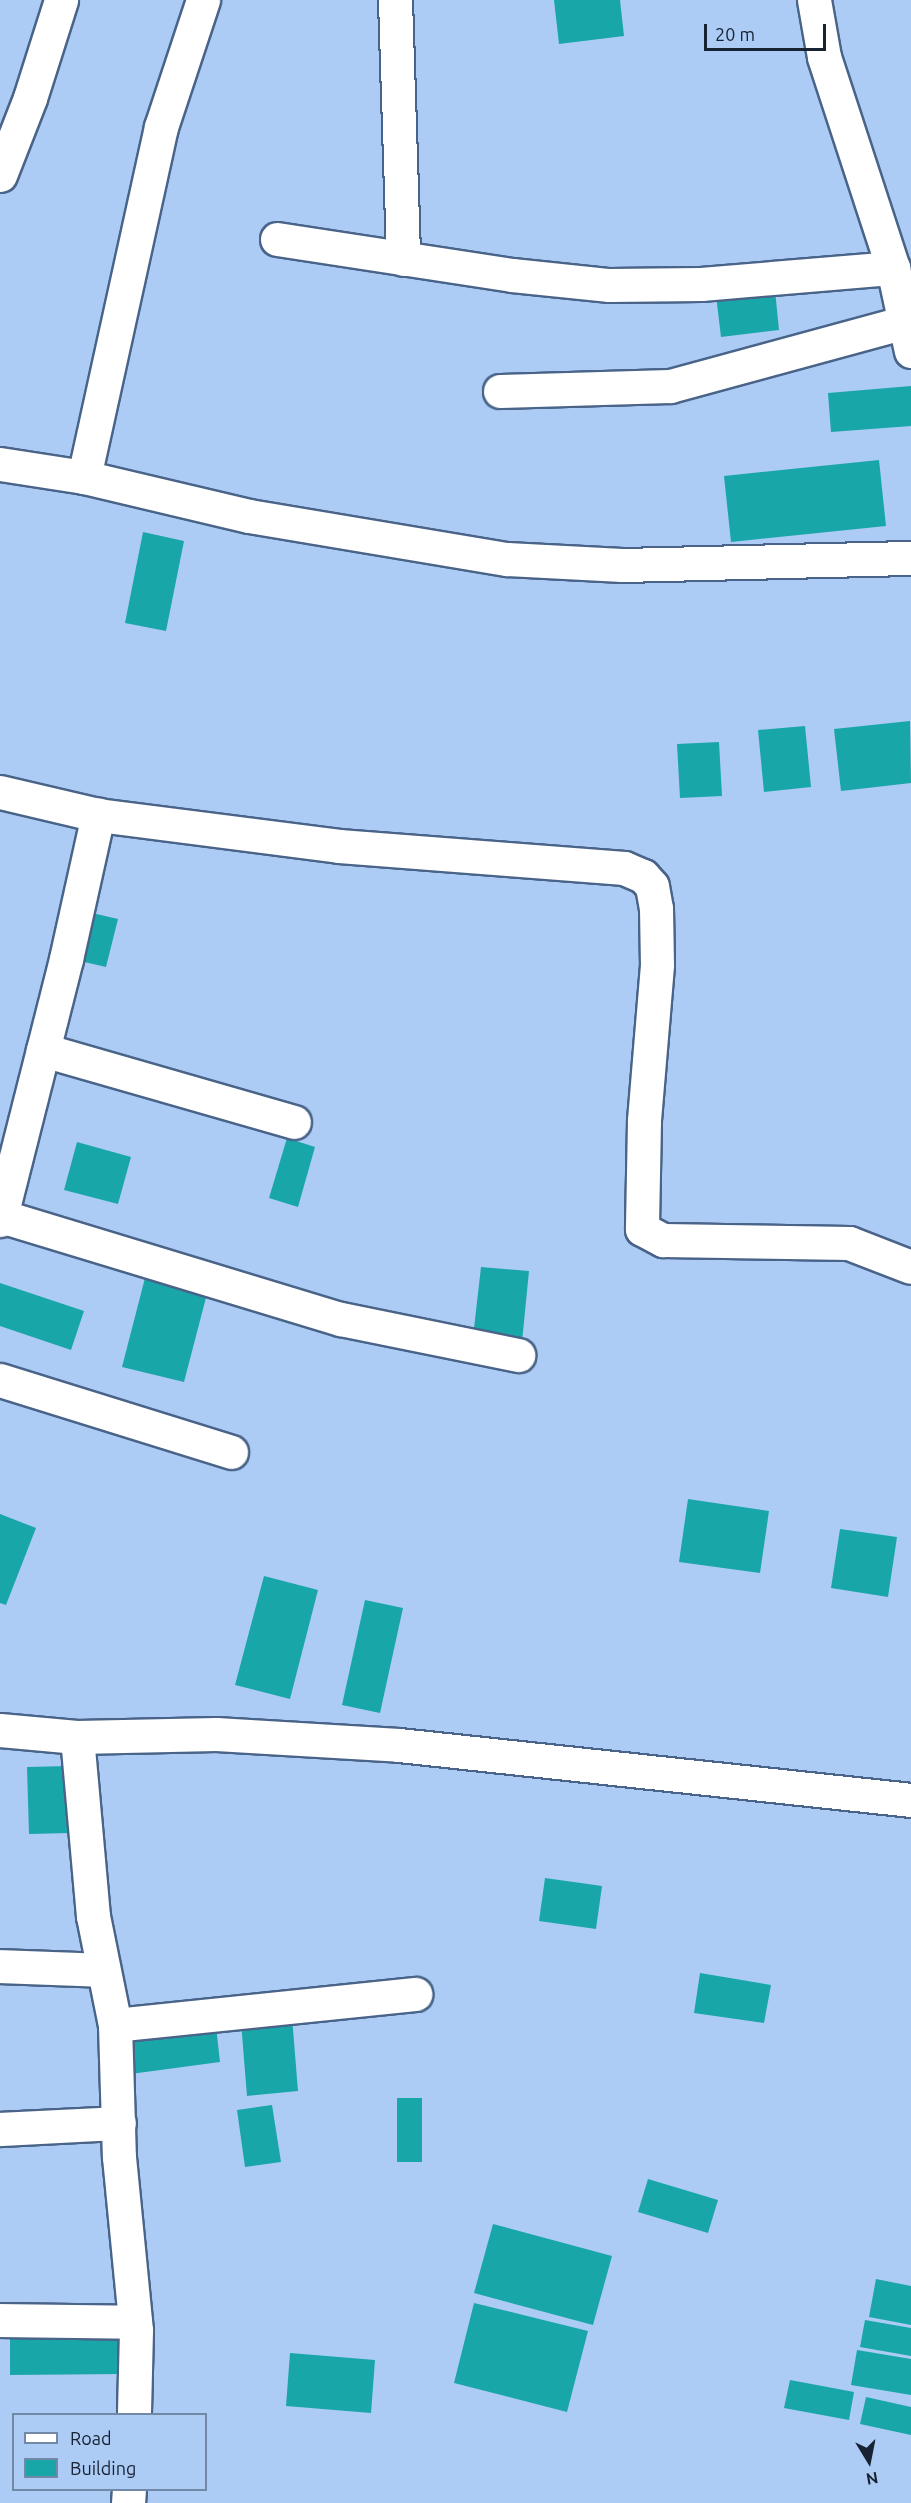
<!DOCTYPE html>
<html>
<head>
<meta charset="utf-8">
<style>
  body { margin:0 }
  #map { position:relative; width:911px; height:2503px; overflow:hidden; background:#adccf5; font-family:Ubuntu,sans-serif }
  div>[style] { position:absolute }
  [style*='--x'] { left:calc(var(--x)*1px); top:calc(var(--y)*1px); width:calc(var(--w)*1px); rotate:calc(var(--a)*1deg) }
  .building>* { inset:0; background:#19a6a8 }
  .roads { filter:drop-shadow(2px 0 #496488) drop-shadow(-2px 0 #496488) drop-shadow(0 2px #496488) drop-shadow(0 -2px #496488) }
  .minor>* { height:33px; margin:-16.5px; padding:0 16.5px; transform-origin:16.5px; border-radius:16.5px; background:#fff }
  span { translate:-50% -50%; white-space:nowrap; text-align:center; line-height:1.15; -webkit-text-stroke:4.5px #adccf5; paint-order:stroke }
  .legend { position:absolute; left:12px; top:2413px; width:195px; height:78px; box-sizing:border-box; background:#adccf5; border:2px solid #7188a7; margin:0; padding:8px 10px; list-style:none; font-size:18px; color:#172232 }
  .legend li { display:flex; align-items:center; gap:12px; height:30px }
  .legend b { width:30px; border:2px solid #7188a7 }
  .north { position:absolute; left:839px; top:2431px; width:60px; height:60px; -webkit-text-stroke:4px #adccf5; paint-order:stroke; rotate:170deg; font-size:16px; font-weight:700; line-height:24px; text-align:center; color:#172232 }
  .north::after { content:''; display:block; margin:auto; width:21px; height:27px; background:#172232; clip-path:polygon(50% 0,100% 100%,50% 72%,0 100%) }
  .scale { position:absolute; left:704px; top:24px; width:122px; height:27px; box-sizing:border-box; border:3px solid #172232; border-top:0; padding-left:8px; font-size:18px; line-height:21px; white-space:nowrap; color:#172232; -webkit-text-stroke:4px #adccf5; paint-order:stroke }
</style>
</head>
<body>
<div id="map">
  <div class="building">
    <i style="clip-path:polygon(554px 0,620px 0,624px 36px,559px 44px)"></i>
    <i style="clip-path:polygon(774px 280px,779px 330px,721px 337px,715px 287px)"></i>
    <i style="clip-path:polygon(911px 386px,911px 426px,831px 432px,828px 393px)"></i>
    <i style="clip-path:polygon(879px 460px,886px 526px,731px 542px,724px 476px)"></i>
    <i style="clip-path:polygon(143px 532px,184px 541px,166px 631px,125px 623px)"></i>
    <i style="clip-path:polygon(910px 721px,911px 783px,841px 791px,834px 729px)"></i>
    <i style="clip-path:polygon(805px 726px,811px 787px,764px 792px,758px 730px)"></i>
    <i style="clip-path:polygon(719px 742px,722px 796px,680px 798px,677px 744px)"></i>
    <i style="clip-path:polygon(92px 913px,118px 919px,106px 967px,80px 961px)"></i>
    <i style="clip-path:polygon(287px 1138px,315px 1147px,298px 1207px,269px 1198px)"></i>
    <i style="clip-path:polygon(77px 1142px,131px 1157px,118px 1204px,64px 1190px)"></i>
    <i style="clip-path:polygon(481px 1267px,529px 1271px,522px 1342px,473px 1337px)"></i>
    <i style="clip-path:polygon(146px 1274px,208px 1290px,184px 1382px,122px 1367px)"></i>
    <i style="clip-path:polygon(0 1283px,84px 1311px,71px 1350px,0 1326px)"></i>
    <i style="clip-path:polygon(688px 1499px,769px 1511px,760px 1573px,679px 1562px)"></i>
    <i style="clip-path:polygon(0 1514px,36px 1528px,6px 1605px,0 1603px)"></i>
    <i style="clip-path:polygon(840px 1529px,897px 1537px,888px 1597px,831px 1588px)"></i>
    <i style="clip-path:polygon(264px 1576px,318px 1590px,290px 1699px,235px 1685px)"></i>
    <i style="clip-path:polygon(365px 1600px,403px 1608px,380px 1713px,342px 1705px)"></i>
    <i style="clip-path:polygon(68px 1766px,70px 1833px,29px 1834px,27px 1767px)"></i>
    <i style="clip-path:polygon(545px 1878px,602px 1886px,596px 1929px,539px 1921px)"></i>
    <i style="clip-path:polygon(700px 1973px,771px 1985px,764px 2023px,694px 2013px)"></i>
    <i style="clip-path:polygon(215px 2017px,220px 2062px,123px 2075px,117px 2030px)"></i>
    <i style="clip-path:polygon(292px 2017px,298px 2091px,247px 2096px,241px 2022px)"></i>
    <i style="clip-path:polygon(397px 2098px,422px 2098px,422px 2162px,397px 2162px)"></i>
    <i style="clip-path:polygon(272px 2105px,281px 2162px,245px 2167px,237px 2110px)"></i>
    <i style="clip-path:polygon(648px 2179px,718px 2200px,708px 2233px,638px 2212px)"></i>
    <i style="clip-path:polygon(493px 2224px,612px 2256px,593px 2325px,474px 2293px)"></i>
    <i style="clip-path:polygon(876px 2279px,911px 2286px,911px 2325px,869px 2317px)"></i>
    <i style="clip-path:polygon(474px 2303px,588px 2331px,567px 2412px,454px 2383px)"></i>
    <i style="clip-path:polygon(865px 2320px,911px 2328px,911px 2356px,860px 2347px)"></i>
    <i style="clip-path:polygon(125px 2329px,125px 2374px,10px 2375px,10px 2330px)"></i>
    <i style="clip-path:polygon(857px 2350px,911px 2359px,911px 2395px,851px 2385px)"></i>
    <i style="clip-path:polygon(290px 2353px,375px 2360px,371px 2413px,286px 2406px)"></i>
    <i style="clip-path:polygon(790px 2380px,854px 2392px,849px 2420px,784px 2408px)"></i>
    <i style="clip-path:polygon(866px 2397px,911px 2407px,911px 2435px,860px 2424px)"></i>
  </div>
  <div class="roads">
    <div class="minor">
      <i style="--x:395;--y:0;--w:259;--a:88.2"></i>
      <i style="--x:814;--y:0;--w:58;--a:80"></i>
      <i style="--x:824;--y:57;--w:222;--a:71.9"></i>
      <i style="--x:893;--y:268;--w:85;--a:77.8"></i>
      <i style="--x:0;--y:175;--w:83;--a:-68.7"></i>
      <i style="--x:30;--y:98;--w:103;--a:-72.4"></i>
      <i style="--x:277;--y:239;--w:238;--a:8.7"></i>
      <i style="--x:512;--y:275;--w:98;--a:5.9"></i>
      <i style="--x:609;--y:285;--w:92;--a:-0.6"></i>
      <i style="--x:701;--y:284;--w:193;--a:-4.8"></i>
      <i style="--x:500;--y:391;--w:170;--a:-1.7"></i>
      <i style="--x:670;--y:386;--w:244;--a:-15.2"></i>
      <i style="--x:0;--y:464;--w:85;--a:8.8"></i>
      <i style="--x:84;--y:477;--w:170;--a:13.3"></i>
      <i style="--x:249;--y:516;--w:262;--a:9.5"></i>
      <i style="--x:507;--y:559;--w:115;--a:3"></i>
      <i style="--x:622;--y:565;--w:289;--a:-1.4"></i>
      <i style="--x:84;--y:477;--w:358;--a:-77.6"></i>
      <i style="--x:161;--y:127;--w:134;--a:-71.7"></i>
      <i style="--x:0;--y:792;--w:101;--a:13.2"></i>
      <i style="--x:98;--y:815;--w:243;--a:7.3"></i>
      <i style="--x:339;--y:846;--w:286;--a:4.4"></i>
      <i style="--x:624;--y:868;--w:21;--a:23"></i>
      <i style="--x:643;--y:876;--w:13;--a:48"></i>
      <i style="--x:652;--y:886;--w:22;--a:80"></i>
      <i style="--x:656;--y:908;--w:57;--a:89"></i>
      <i style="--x:657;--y:965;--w:157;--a:94.8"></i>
      <i style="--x:644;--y:1121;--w:108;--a:91.1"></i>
      <i style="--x:642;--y:1229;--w:24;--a:28"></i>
      <i style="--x:663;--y:1240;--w:186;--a:0.9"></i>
      <i style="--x:849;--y:1243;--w:66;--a:21.2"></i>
      <i style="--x:43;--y:1050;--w:261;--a:16"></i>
      <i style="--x:1;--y:1216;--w:355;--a:16.9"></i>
      <i style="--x:341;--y:1319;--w:181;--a:11.5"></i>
      <i style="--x:0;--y:1220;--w:269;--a:-75.8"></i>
      <i style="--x:66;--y:959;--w:148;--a:-77.5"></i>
      <i style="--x:0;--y:1380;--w:242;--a:17.3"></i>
      <i style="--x:0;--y:1730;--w:77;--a:5.2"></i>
      <i style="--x:77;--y:1737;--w:139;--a:-1.2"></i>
      <i style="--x:216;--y:1734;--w:183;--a:3.4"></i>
      <i style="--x:399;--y:1745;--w:515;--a:6.13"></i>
      <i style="--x:77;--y:1737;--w:180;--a:84.9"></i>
      <i style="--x:93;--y:1916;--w:111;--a:78.6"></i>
      <i style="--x:115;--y:2025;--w:132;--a:88.3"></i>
      <i style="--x:119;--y:2157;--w:174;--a:84.4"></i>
      <i style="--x:136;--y:2330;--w:84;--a:91.4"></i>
      <i style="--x:0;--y:1966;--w:103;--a:2.2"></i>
      <i style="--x:115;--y:2025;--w:302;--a:-5.9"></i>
      <i style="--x:0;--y:2129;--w:119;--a:-2.9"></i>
      <i style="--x:0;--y:2320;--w:135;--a:0.8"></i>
      <i style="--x:128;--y:2503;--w:13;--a:-86"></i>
    </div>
  </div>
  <ul class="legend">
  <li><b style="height:8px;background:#fff"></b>Road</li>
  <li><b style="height:16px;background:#19a6a8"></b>Building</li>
  </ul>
  <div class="north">N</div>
  <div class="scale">20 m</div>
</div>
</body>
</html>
